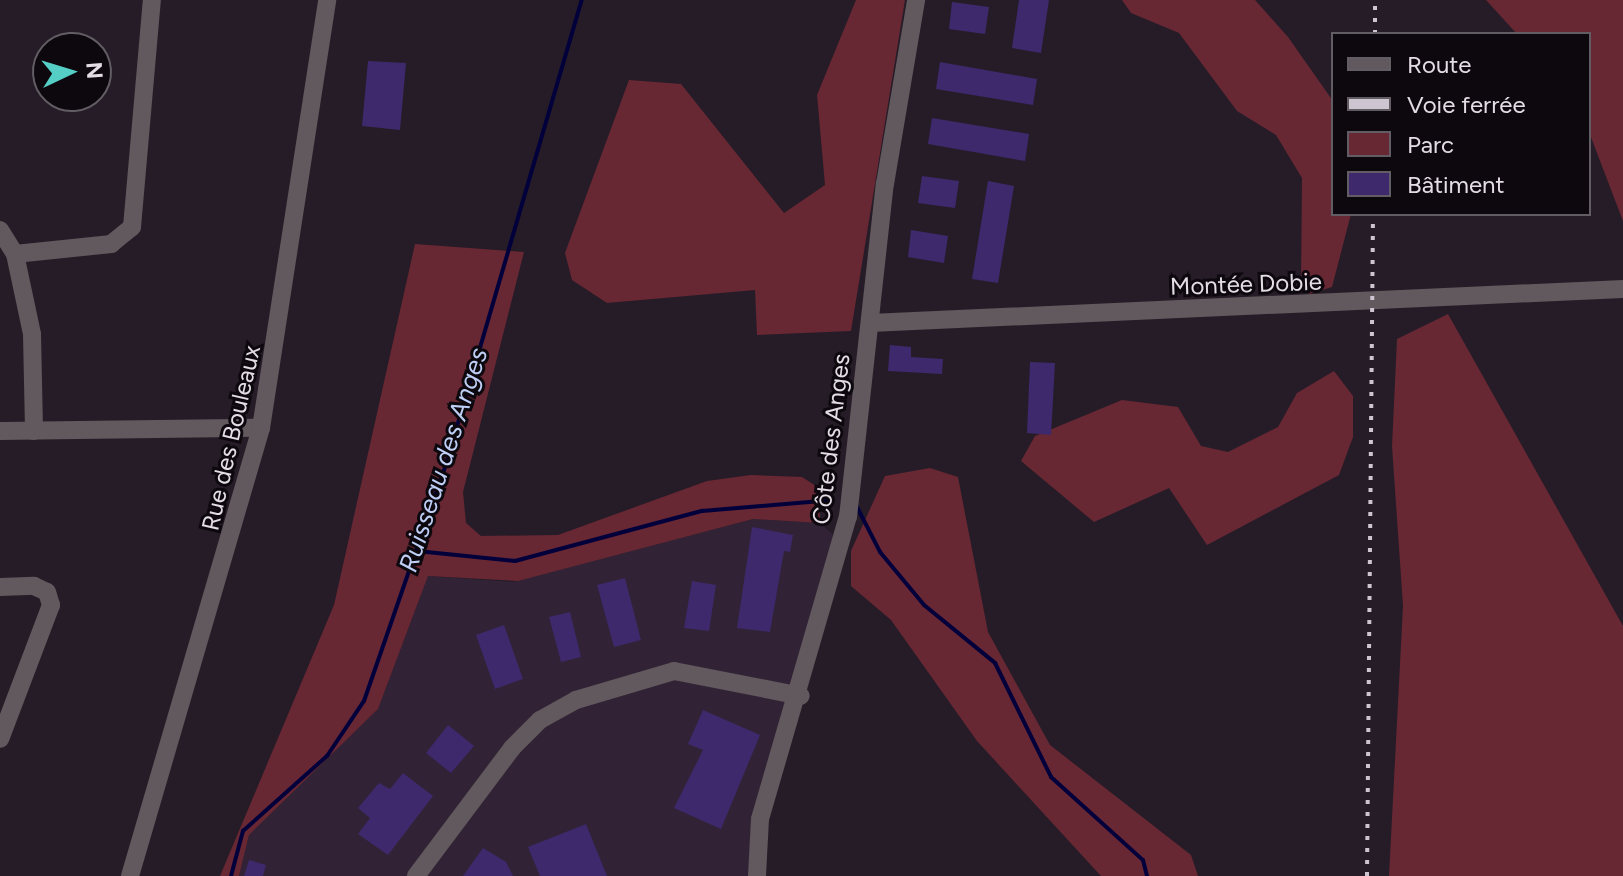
<!DOCTYPE html>
<html>
<head>
<meta charset="utf-8">
<style>
  body { margin:0 }
  #map { position:relative; width:1623px; height:876px; overflow:hidden; background:#261c28; font-family:Figtree,sans-serif }
  div>[style] { position:absolute }
  [style*='--x'] { left:calc(var(--x)*1px); top:calc(var(--y)*1px); width:calc(var(--w)*1px); rotate:calc(var(--a)*1deg) }
  .built>* { inset:0; background:#312335 }
  .green>* { inset:0; background:#672733 }
  .stream>* { height:4px; margin:-2px; padding:0 2px; transform-origin:2px; border-radius:2px; background:#02003b }
  .building>* { inset:0; background:#3d296c }
  .minor>* { height:18px; margin:-9px; padding:0 9px; transform-origin:9px; border-radius:9px; background:#61595d }
  .rail>* { height:4px; margin-top:-2px; transform-origin:0; background:repeating-linear-gradient(90deg,#cdc5cf 0 4px,transparent 0 12px) }
  span { translate:-50% -50%; white-space:nowrap; text-align:center; line-height:1.15; -webkit-text-stroke:6px #0c080d; paint-order:stroke }
  .street-label { font-size:24px; color:#e4dde6 }
  .water-label { font-size:26px; color:#becef5; font-style:italic }
  .legend { position:absolute; left:1331px; top:32px; width:260px; height:184px; box-sizing:border-box; background:#0c080d; border:2px solid #625d64; margin:0; padding:10px 14px; list-style:none; font-size:24px; color:#e4dde6 }
  .legend li { display:flex; align-items:center; gap:16px; height:40px }
  .legend b { width:40px; border:2px solid #625d64 }
  .north { position:absolute; left:32px; top:32px; width:80px; height:80px; box-sizing:border-box; background:#0c080d; border:2px solid #625d64; border-radius:50%; rotate:86deg; font-size:22px; font-weight:700; line-height:32px; text-align:center; color:#e4dde6 }
  .north::after { content:''; display:block; margin:auto; width:28px; height:36px; background:#55cec5; clip-path:polygon(50% 0,100% 100%,50% 72%,0 100%) }
</style>
</head>
<body>
<div id="map">
  <div class="built">
    <i style="clip-path:polygon(753px 519px,820px 523px,842px 543px,760px 819px,757px 876px,239px 876px,249px 835px,378px 709px,428px 576px,513px 582px)"></i>
  </div>
  <div class="green">
    <i style="clip-path:polygon(856px 0,905px 0,851px 331px,757px 335px,755px 290px,607px 303px,572px 280px,565px 253px,629px 80px,681px 84px,784px 213px,825px 185px,817px 95px)"></i>
    <i style="clip-path:polygon(1122px 0,1255px 0,1288px 37px,1333px 101px,1333px 214px,1351px 214px,1332px 287px,1309px 294px,1301px 286px,1302px 178px,1276px 135px,1237px 111px,1179px 33px,1131px 13px)"></i>
    <i style="clip-path:polygon(1486px 0,1623px 0,1623px 221px,1589px 132px,1589px 34px,1517px 34px)"></i>
    <i style="clip-path:polygon(415px 244px,524px 252px,463px 492px,466px 523px,481px 536px,558px 535px,707px 481px,751px 475px,802px 477px,819px 488px,820px 523px,753px 519px,518px 581px,428px 576px,378px 709px,249px 835px,239px 876px,220px 876px,334px 605px)"></i>
    <i style="clip-path:polygon(1448px 314px,1623px 626px,1623px 876px,1389px 876px,1403px 606px,1392px 446px,1397px 339px)"></i>
    <i style="clip-path:polygon(1334px 371px,1353px 396px,1353px 437px,1339px 475px,1207px 545px,1169px 488px,1094px 522px,1021px 461px,1035px 436px,1122px 400px,1178px 407px,1201px 446px,1228px 452px,1278px 427px,1297px 393px)"></i>
    <i style="clip-path:polygon(930px 468px,958px 477px,988px 632px,1050px 745px,1191px 855px,1198px 876px,1101px 876px,977px 741px,891px 620px,851px 586px,851px 551px,885px 476px)"></i>
  </div>
  <div class="stream">
    <i style="--x:856;--y:505;--w:53;--a:62.9"></i>
    <i style="--x:880;--y:552;--w:69;--a:50.3"></i>
    <i style="--x:924;--y:605;--w:92;--a:39.2"></i>
    <i style="--x:995;--y:663;--w:127;--a:63.8"></i>
    <i style="--x:1051;--y:777;--w:124;--a:42.1"></i>
    <i style="--x:1143;--y:860;--w:16;--a:76"></i>
    <i style="--x:417;--y:551;--w:99;--a:5.8"></i>
    <i style="--x:515;--y:561;--w:194;--a:-15"></i>
    <i style="--x:702;--y:511;--w:131;--a:-4.8"></i>
    <i style="--x:231;--y:876;--w:47;--a:-75.1"></i>
    <i style="--x:243;--y:831;--w:113;--a:-41.8"></i>
    <i style="--x:327;--y:756;--w:66;--a:-56.1"></i>
    <i style="--x:364;--y:701;--w:251;--a:-70.9"></i>
    <i style="--x:446;--y:464;--w:484;--a:-73.7"></i>
  </div>
  <div class="building">
    <i style="clip-path:polygon(1019px 0,1049px 0,1041px 53px,1012px 48px)"></i>
    <i style="clip-path:polygon(952px 2px,989px 7px,985px 34px,949px 29px)"></i>
    <i style="clip-path:polygon(368px 61px,406px 63px,400px 130px,362px 126px)"></i>
    <i style="clip-path:polygon(940px 62px,1037px 79px,1033px 105px,936px 89px)"></i>
    <i style="clip-path:polygon(932px 118px,1029px 134px,1025px 161px,928px 144px)"></i>
    <i style="clip-path:polygon(922px 176px,959px 181px,955px 208px,918px 203px)"></i>
    <i style="clip-path:polygon(988px 181px,1014px 186px,998px 283px,972px 279px)"></i>
    <i style="clip-path:polygon(911px 230px,948px 236px,944px 263px,908px 257px)"></i>
    <i style="clip-path:polygon(890px 345px,911px 347px,911px 357px,943px 359px,942px 374px,888px 371px)"></i>
    <i style="clip-path:polygon(1030px 362px,1055px 363px,1051px 435px,1027px 433px)"></i>
    <i style="clip-path:polygon(752px 527px,793px 535px,790px 552px,784px 551px,770px 632px,737px 628px)"></i>
    <i style="clip-path:polygon(625px 578px,641px 640px,614px 647px,597px 585px)"></i>
    <i style="clip-path:polygon(692px 581px,716px 585px,709px 631px,684px 628px)"></i>
    <i style="clip-path:polygon(570px 612px,581px 657px,561px 662px,549px 617px)"></i>
    <i style="clip-path:polygon(504px 625px,523px 679px,495px 689px,476px 635px)"></i>
    <i style="clip-path:polygon(703px 710px,760px 735px,721px 829px,674px 808px,703px 750px,688px 744px)"></i>
    <i style="clip-path:polygon(448px 725px,474px 746px,451px 773px,426px 753px)"></i>
    <i style="clip-path:polygon(403px 773px,433px 796px,388px 855px,358px 834px,370px 818px,358px 808px,379px 783px,390px 789px)"></i>
    <i style="clip-path:polygon(586px 824px,607px 876px,540px 876px,528px 847px)"></i>
    <i style="clip-path:polygon(483px 848px,506px 862px,513px 876px,463px 876px)"></i>
    <i style="clip-path:polygon(249px 860px,266px 865px,263px 876px,244px 876px)"></i>
  </div>
  <div class="minor">
    <i style="--x:0;--y:230;--w:28;--a:58"></i>
    <i style="--x:15;--y:254;--w:82;--a:78"></i>
    <i style="--x:32;--y:334;--w:97;--a:88.8"></i>
    <i style="--x:15;--y:254;--w:97;--a:-5.9"></i>
    <i style="--x:111;--y:244;--w:27;--a:-39"></i>
    <i style="--x:132;--y:227;--w:228;--a:-85"></i>
    <i style="--x:870;--y:323;--w:754;--a:-2.59"></i>
    <i style="--x:0;--y:431;--w:261;--a:-0.7"></i>
    <i style="--x:0;--y:587;--w:34;--a:-2"></i>
    <i style="--x:34;--y:586;--w:14;--a:25"></i>
    <i style="--x:47;--y:592;--w:14;--a:73"></i>
    <i style="--x:51;--y:605;--w:143;--a:110.8"></i>
    <i style="--x:130;--y:876;--w:467;--a:-73.7"></i>
    <i style="--x:261;--y:428;--w:433;--a:-81.2"></i>
    <i style="--x:416;--y:876;--w:160;--a:-53.1"></i>
    <i style="--x:512;--y:748;--w:40;--a:-45"></i>
    <i style="--x:540;--y:720;--w:41;--a:-29.1"></i>
    <i style="--x:576;--y:700;--w:102;--a:-16.5"></i>
    <i style="--x:674;--y:671;--w:129;--a:11.1"></i>
    <i style="--x:757;--y:876;--w:57;--a:-87"></i>
    <i style="--x:760;--y:819;--w:315;--a:-73.8"></i>
    <i style="--x:848;--y:517;--w:335;--a:-83.7"></i>
    <i style="--x:885;--y:184;--w:187;--a:-80.4"></i>
  </div>
  <div class="rail">
    <i style="--x:1375;--y:34;--w:34;--a:-90"></i>
    <i style="--x:1367;--y:876;--w:662;--a:-89.48"></i>
  </div>
  <div class="street-label">
    <span style="left:1246px;top:284px;rotate:-2deg">Montée Dobie</span>
    <span style="left:231px;top:438px;rotate:-77deg">Rue des Bouleaux</span>
    <span style="left:831px;top:439px;rotate:-83deg">Côte des Anges</span>
  </div>
  <div class="water-label">
    <span style="left:444px;top:460px;rotate:-72deg">Ruisseau des Anges</span>
  </div>
  <ul class="legend">
  <li><b style="height:10px;background:#61595d"></b>Route</li>
  <li><b style="height:10px;background:#cdc5cf"></b>Voie ferrée</li>
  <li><b style="height:22px;background:#672733"></b>Parc</li>
  <li><b style="height:22px;background:#3d296c"></b>Bâtiment</li>
  </ul>
  <div class="north">N</div>
</div>
</body>
</html>
